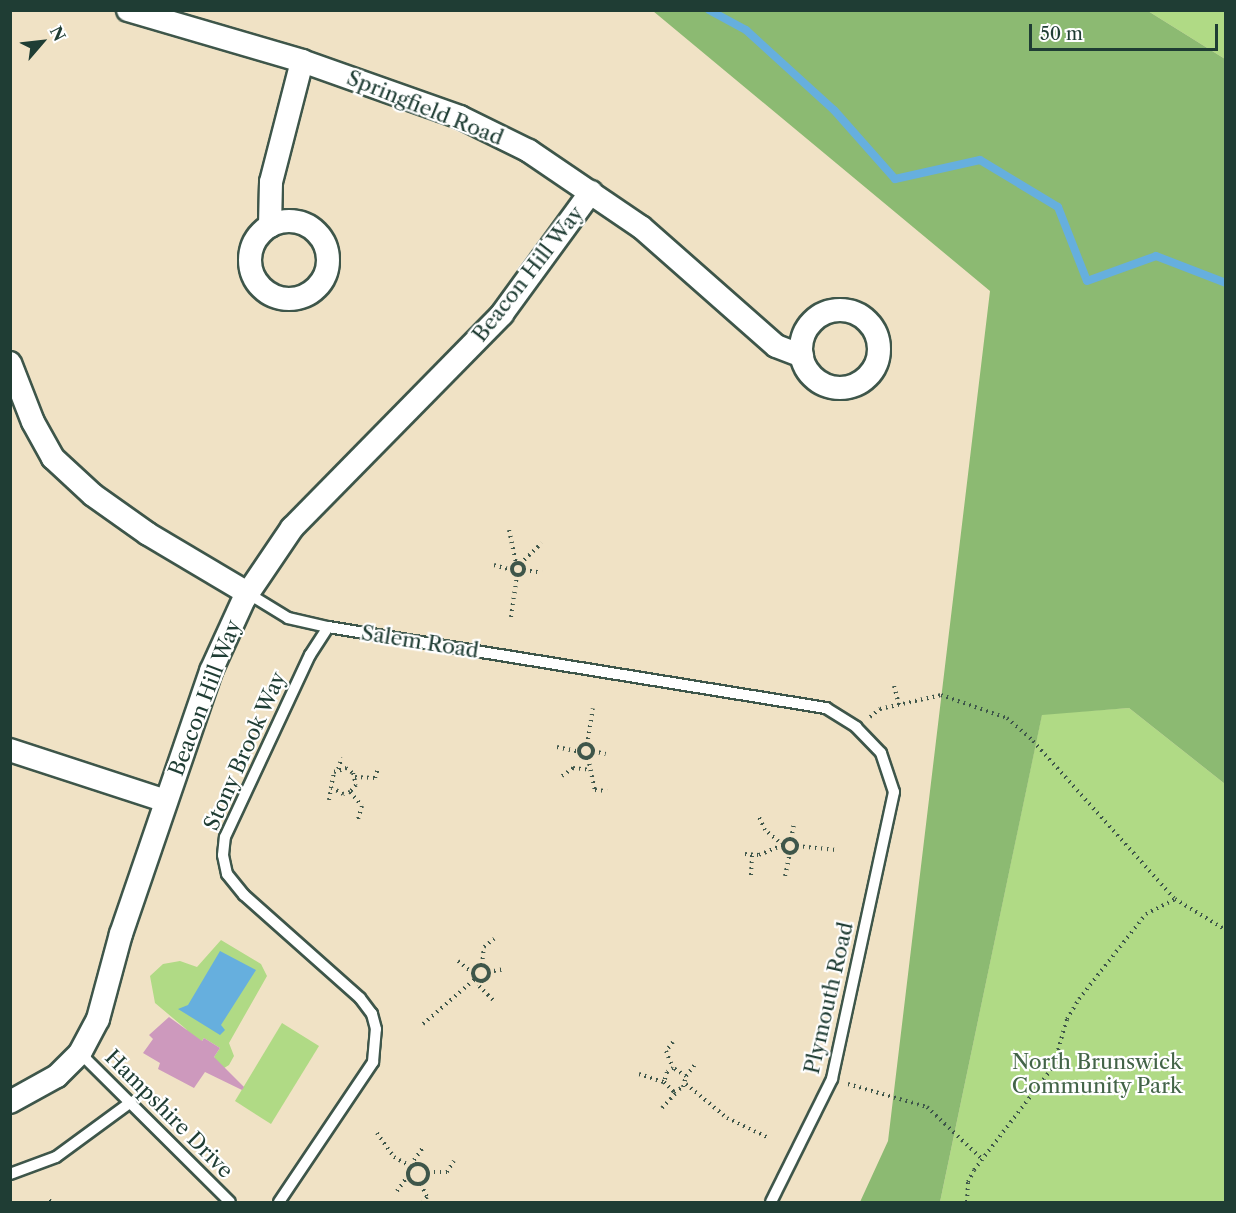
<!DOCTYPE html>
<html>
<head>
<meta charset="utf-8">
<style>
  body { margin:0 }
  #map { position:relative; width:1236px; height:1213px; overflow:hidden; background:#f0e2c5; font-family:"Libre Caslon Text",serif }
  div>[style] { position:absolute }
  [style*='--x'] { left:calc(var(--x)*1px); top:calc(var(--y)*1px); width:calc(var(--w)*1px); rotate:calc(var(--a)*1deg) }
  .green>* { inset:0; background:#b0da85 }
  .forest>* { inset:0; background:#8cba72 }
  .water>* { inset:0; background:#66afde }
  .stream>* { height:8px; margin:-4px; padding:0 4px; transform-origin:4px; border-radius:4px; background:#66afde }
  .building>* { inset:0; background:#cd99bd }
  .path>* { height:4px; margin-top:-2px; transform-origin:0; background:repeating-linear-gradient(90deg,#3e564a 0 1.5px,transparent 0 6px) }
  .path>.ring { margin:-2px; padding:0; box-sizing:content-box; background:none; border:4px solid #3e564a; border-radius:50% }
  .roads { filter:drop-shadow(2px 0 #3e564a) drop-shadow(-2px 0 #3e564a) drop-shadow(0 2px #3e564a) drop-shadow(0 -2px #3e564a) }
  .service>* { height:10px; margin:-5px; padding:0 5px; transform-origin:5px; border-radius:5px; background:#fff }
  .minor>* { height:22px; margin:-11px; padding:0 11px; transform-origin:11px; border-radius:11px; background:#fff }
  .minor>.ring { margin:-11px; padding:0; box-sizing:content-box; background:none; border:22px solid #fff; border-radius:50% }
  span { translate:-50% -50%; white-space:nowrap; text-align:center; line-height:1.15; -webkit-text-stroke:4.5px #fff; paint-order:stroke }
  .street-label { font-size:21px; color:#1f3d34 }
  .park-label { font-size:21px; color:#436448 }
  .frame { position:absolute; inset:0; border:12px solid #1f3d34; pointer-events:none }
  .north { position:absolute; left:12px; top:12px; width:60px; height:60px; -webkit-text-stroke:4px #fff; paint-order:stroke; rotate:62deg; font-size:16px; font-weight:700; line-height:24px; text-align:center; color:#1f3d34 }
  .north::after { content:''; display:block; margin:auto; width:21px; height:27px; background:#1f3d34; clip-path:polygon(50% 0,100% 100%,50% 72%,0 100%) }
  .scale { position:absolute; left:1029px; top:24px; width:189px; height:27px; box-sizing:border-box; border:3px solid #1f3d34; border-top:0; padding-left:8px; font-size:18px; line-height:21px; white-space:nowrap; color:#1f3d34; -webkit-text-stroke:4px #fff; paint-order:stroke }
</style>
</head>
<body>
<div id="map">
  <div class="green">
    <i style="clip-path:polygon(1148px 11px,1225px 11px,1225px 59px)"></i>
    <i style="clip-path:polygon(1129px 708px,1225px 784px,1225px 1202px,940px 1202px,1042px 714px)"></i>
    <i style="clip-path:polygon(221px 940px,261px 964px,267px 976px,229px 1043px,234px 1056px,229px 1065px,221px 1070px,214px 1057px,220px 1048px,204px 1038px,197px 1047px,186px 1029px,155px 1003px,150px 976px,163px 964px,180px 961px,197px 967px)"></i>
    <i style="clip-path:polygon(282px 1023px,319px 1046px,271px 1124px,235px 1101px)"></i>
  </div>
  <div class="forest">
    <i style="clip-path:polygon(653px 11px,1148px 11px,1225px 59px,1225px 784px,1129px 708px,1042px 715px,940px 1202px,860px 1202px,888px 1141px,990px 291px)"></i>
  </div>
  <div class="water">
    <i style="clip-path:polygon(220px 951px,256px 970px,221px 1025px,225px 1030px,220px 1035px,178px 1009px,188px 1005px)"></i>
  </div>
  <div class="stream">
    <i style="--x:709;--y:10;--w:42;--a:28.4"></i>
    <i style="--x:746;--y:30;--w:119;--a:42.3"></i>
    <i style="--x:834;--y:110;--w:92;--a:48.5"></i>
    <i style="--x:895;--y:179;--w:87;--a:-12.6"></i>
    <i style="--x:980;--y:160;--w:91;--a:31.1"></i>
    <i style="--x:1058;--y:207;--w:79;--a:68.6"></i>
    <i style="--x:1087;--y:281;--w:73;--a:-19.9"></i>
    <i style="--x:1156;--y:256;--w:75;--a:21.1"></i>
  </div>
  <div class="building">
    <i style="clip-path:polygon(169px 1017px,202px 1041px,204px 1038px,220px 1048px,214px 1057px,244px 1087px,242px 1090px,205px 1072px,194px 1088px,158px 1069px,160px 1063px,143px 1053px,153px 1039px,149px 1035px)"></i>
  </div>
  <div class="path">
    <i style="--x:509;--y:530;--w:34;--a:78"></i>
    <i class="ring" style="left:512px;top:563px;width:8px;height:8px"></i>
    <i style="--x:520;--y:564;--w:30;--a:-44"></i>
    <i style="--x:494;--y:565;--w:19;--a:16"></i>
    <i style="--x:524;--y:570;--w:18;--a:9"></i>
    <i style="--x:511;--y:617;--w:42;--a:-81.9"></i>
    <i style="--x:894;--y:686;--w:20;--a:75"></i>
    <i style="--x:870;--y:717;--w:13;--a:-39"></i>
    <i style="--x:880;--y:709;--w:63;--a:-12.9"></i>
    <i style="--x:941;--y:695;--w:70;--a:19.2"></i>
    <i style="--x:1007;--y:718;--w:35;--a:41"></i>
    <i style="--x:1033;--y:741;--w:211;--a:48.1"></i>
    <i class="ring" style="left:579px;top:744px;width:10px;height:10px"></i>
    <i style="--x:587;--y:745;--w:37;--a:-81"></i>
    <i style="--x:557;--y:747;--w:24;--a:12"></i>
    <i style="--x:593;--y:751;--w:13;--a:13"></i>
    <i style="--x:588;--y:758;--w:33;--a:78"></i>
    <i style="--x:595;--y:790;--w:12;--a:5"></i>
    <i style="--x:338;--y:769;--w:12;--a:-70"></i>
    <i style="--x:562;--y:776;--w:14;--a:-36"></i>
    <i style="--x:573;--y:768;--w:18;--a:6"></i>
    <i style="--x:355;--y:777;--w:20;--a:3"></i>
    <i style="--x:375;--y:778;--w:9;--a:-72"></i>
    <i style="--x:350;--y:792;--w:18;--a:49"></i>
    <i style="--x:362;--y:806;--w:14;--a:107"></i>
    <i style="--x:329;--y:800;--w:28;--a:-80"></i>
    <i style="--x:334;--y:772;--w:13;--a:-18"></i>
    <i style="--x:346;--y:768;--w:9;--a:36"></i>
    <i style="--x:353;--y:773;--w:12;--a:76"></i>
    <i style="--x:356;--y:785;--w:9;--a:131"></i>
    <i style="--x:350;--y:792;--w:7;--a:164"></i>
    <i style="--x:343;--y:794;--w:13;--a:-151"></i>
    <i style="--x:791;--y:839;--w:15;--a:-79"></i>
    <i class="ring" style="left:783px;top:839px;width:10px;height:10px"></i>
    <i style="--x:797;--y:846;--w:39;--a:6"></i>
    <i style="--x:745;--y:854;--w:14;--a:4"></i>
    <i style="--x:759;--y:855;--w:26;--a:-23"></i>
    <i style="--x:783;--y:845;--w:23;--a:-140"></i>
    <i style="--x:765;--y:830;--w:17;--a:-115"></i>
    <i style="--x:751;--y:875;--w:21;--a:-87"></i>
    <i style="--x:785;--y:876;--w:24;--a:-78"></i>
    <i style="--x:458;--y:961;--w:19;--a:39"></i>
    <i style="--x:482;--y:965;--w:18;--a:-84"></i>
    <i style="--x:484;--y:947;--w:13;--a:-39"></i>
    <i class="ring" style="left:473px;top:965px;width:12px;height:12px"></i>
    <i style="--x:488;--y:972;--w:17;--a:-10"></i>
    <i style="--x:482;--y:981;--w:6;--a:121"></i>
    <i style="--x:479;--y:986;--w:20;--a:45"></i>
    <i style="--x:423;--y:1024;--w:69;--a:-40.9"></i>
    <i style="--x:673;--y:1042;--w:11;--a:128"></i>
    <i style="--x:666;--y:1051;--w:18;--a:68"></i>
    <i style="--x:639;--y:1074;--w:26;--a:18"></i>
    <i style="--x:664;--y:1082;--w:14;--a:45"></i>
    <i style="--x:674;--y:1092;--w:10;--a:-29"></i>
    <i style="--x:683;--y:1087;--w:11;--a:-75"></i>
    <i style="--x:686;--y:1076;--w:15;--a:-148"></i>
    <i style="--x:673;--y:1068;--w:7;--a:146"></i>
    <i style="--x:667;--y:1072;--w:10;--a:107"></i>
    <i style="--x:686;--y:1076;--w:16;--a:-52"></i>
    <i style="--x:686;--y:1084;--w:53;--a:39.7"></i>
    <i style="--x:727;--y:1118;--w:47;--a:25.5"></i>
    <i style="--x:848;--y:1084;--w:82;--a:16.2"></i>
    <i style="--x:927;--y:1107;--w:76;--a:43.4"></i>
    <i style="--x:662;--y:1108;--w:22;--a:-47"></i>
    <i style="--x:377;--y:1133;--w:29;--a:55"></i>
    <i style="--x:394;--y:1157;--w:18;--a:29"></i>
    <i class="ring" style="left:408px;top:1164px;width:16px;height:16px"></i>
    <i style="--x:415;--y:1164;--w:4;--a:-104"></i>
    <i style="--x:414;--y:1160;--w:17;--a:-54"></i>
    <i style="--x:428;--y:1172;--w:19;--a:0"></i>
    <i style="--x:447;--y:1172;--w:13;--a:-58"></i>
    <i style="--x:421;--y:1184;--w:14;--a:65"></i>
    <i style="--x:427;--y:1197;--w:6;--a:129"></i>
    <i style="--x:397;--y:1191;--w:17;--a:-54"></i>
    <i style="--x:49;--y:1200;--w:3;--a:45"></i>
    <i style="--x:967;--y:1202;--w:20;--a:-87"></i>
    <i style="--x:968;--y:1182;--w:13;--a:-63"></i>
    <i style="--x:974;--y:1170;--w:130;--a:-52.5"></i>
    <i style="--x:1053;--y:1067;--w:50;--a:-73.7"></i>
    <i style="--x:1067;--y:1019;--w:23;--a:-59"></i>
    <i style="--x:1079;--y:999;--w:108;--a:-51.8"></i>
    <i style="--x:1146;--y:914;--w:33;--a:-27"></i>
    <i style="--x:1175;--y:899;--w:60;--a:31.3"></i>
  </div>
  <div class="roads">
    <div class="service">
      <i style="--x:249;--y:594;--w:46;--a:31.6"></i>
      <i style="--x:288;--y:618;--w:41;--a:12.7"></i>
      <i style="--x:328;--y:627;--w:505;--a:9.24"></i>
      <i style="--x:826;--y:708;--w:36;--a:32"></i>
      <i style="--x:856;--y:727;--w:36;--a:46"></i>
      <i style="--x:881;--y:753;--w:41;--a:71.6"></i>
      <i style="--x:894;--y:792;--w:294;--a:102.2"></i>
      <i style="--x:832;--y:1079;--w:137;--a:116.4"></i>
      <i style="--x:80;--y:1053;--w:211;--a:44.8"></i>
      <i style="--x:10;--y:1174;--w:49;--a:-20.3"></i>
      <i style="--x:56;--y:1157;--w:93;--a:-36.3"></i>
      <i style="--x:279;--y:1202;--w:169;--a:-56.1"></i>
      <i style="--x:373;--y:1062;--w:33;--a:-85"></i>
      <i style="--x:376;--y:1029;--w:16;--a:-105"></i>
      <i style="--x:372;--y:1014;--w:20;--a:-127"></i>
      <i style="--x:360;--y:998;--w:155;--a:-138.4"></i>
      <i style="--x:244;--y:895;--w:27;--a:-129"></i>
      <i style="--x:227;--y:874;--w:19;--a:-102"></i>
      <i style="--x:223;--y:855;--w:18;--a:-84"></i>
      <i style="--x:225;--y:837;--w:201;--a:-65"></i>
      <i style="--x:310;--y:655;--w:33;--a:-57"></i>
    </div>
    <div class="minor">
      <i style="--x:128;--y:10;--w:181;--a:16.3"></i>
      <i style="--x:302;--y:61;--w:168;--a:19.5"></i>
      <i style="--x:460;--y:117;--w:77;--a:26.2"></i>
      <i style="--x:529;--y:151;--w:135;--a:34.2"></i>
      <i style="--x:641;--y:227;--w:180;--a:41.4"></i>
      <i style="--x:776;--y:346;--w:28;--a:21"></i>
      <i class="ring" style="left:250px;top:221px;width:56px;height:56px"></i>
      <i style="--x:270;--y:226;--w:44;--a:-88.7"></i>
      <i style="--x:271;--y:182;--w:125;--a:-75.6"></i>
      <i class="ring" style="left:801px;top:310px;width:56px;height:56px"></i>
      <i style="--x:10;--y:363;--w:63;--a:68.7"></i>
      <i style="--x:33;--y:422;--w:41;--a:60.9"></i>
      <i style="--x:53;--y:458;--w:54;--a:42.8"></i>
      <i style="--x:93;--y:495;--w:67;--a:35.3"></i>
      <i style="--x:148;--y:534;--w:117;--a:30.7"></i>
      <i style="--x:10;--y:750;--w:164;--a:18.1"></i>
      <i style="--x:10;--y:1102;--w:54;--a:-29"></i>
      <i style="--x:57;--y:1076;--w:33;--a:-45"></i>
      <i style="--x:80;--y:1053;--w:38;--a:-62"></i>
      <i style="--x:98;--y:1019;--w:88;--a:-74.9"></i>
      <i style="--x:121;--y:934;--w:278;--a:-71.1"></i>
      <i style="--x:211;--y:671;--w:79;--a:-65.4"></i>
      <i style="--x:244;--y:599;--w:86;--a:-55.9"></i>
      <i style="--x:292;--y:528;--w:300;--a:-45.5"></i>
      <i style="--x:502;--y:314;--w:151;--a:-53.9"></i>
    </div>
  </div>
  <div class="street-label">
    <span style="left:425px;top:108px;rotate:22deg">Springfield Road</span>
    <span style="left:528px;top:274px;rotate:-52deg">Beacon Hill Way</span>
    <span style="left:420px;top:642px;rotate:9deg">Salem Road</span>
    <span style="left:205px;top:698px;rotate:-69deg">Beacon Hill Way</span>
    <span style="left:245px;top:751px;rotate:-66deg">Stony Brook Way</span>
    <span style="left:829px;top:998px;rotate:-77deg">Plymouth Road</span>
    <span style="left:169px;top:1114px;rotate:45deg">Hampshire Drive</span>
  </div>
  <div class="park-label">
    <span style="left:1097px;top:1074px">North Brunswick<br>Community Park</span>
  </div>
  <div class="frame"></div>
  <div class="north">N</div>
  <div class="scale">50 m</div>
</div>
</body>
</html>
